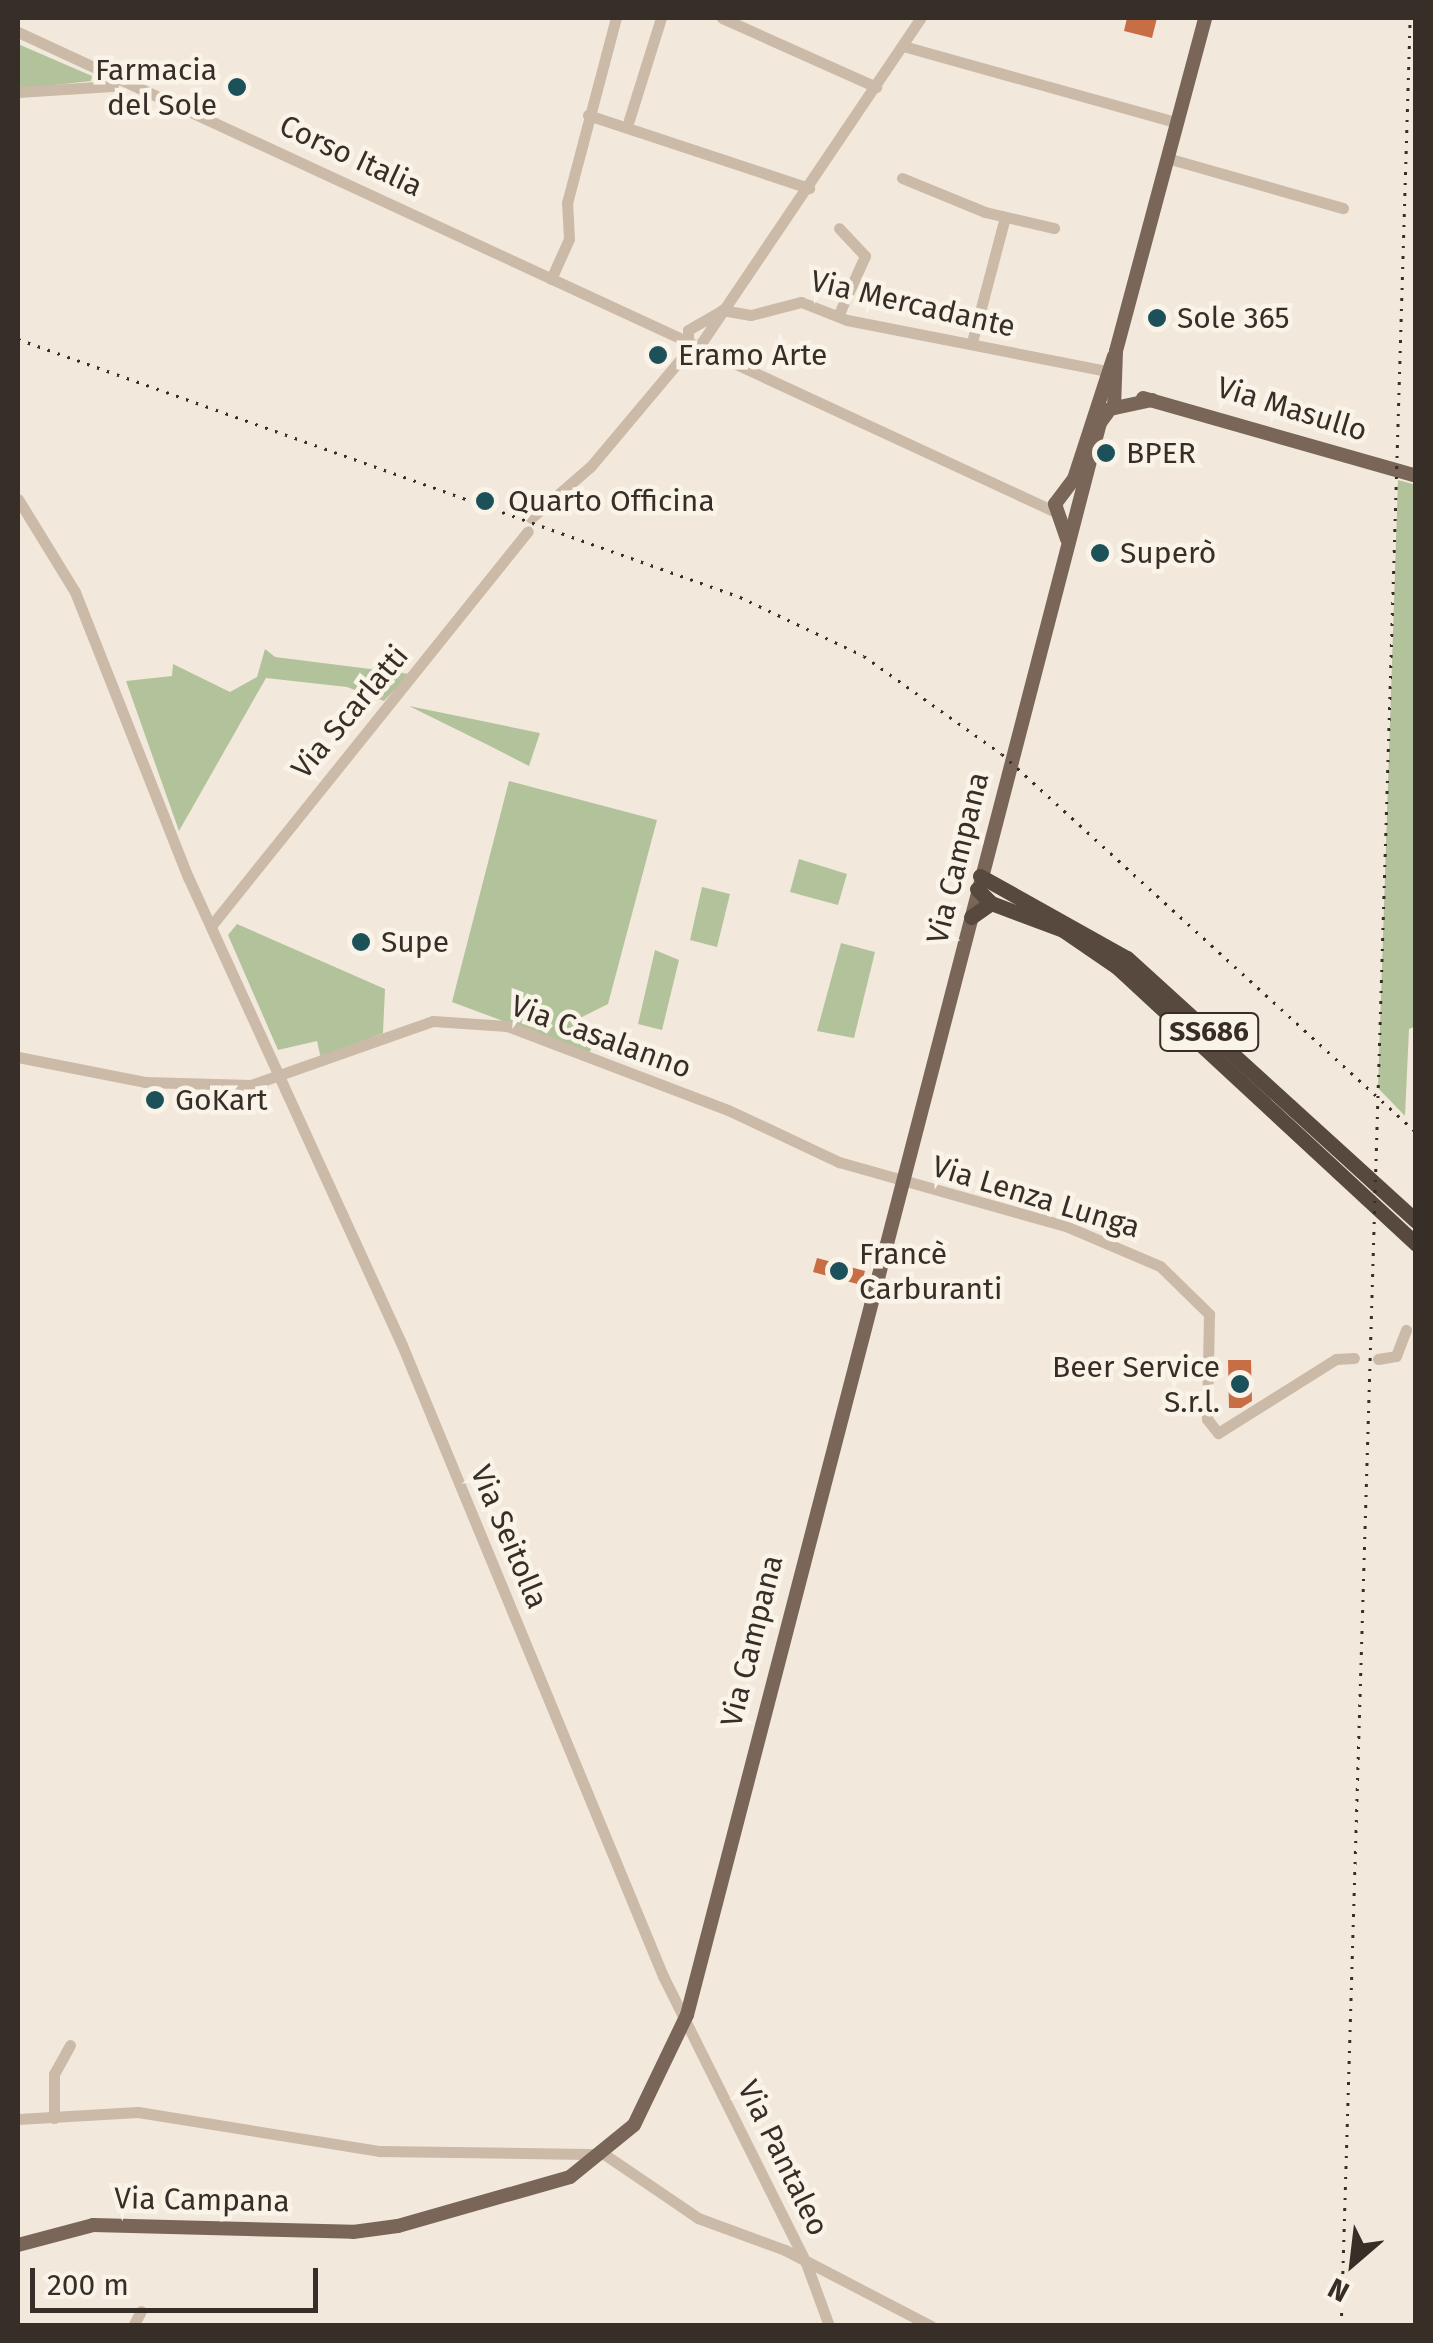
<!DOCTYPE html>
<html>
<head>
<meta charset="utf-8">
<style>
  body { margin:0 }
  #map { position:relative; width:1433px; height:2343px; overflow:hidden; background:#f2e9dc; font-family:"Fira Sans",sans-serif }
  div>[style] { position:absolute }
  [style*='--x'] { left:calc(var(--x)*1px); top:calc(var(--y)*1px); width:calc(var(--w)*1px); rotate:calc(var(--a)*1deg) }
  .green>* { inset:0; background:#b2c29b }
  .building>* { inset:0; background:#c86e45 }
  .minor>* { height:11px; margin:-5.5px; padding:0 5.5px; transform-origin:5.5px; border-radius:5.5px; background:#cbbaa7 }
  .major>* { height:14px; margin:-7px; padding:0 7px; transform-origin:7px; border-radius:7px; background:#796659 }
  .highway>* { height:15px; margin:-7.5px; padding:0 7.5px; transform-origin:7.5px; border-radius:7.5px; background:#58493f }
  .rail>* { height:2.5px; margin-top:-1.25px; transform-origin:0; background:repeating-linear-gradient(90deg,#372e28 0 2.5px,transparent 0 10.5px) }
  .dots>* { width:28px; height:28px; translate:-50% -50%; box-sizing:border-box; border:5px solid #faf3e8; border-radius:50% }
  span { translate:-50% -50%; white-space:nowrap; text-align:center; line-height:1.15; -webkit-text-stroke:9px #faf3e8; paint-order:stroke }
  .shield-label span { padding:2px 8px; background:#faf3e8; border:2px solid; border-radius:8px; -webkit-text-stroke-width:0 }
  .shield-label { font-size:28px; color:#372e28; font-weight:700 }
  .poi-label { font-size:30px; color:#372e28 }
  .right { translate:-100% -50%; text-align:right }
  .left { translate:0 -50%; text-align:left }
  .street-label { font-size:30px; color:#372e28 }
  .frame { position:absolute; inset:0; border:20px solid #372e28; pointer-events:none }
  .north { position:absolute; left:1303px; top:2213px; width:100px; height:100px; -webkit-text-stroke:8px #faf3e8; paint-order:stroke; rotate:208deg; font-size:28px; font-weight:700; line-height:40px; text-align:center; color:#372e28 }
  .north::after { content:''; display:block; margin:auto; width:35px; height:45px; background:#372e28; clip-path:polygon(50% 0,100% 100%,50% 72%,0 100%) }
  .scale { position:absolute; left:30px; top:2268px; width:288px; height:45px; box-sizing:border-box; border:5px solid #372e28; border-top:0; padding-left:12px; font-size:30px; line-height:35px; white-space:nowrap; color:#372e28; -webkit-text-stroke:8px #faf3e8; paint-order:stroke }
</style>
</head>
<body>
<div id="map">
  <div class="green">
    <i style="clip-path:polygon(18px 44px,92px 76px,91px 81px,18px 89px)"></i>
    <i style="clip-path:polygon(1398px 480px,1416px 485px,1416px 1026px,1409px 1029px,1405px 1116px,1378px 1088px)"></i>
    <i style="clip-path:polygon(265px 649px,275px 657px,410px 674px,384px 701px,347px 687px,266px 678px,179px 831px,126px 681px,172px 676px,173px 664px,230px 692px,257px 677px)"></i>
    <i style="clip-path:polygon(409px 706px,540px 733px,529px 766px,490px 746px)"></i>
    <i style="clip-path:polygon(509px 781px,657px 820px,608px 1004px,580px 1018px,584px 1036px,597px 1039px,589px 1053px,452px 1002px)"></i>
    <i style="clip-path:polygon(799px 859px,847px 874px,838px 905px,790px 892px)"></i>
    <i style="clip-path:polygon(702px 887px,730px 894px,717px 947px,690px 940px)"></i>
    <i style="clip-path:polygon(237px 924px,385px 989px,383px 1033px,321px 1059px,317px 1041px,278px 1050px,228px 935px)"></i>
    <i style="clip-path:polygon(841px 943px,875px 952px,854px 1038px,817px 1031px)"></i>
    <i style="clip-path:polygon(655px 950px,679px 960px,662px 1030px,638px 1024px)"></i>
  </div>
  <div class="building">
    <i style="clip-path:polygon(1127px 18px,1157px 18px,1152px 38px,1124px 31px)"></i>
    <i style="clip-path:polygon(817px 1258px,865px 1271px,861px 1285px,813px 1272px)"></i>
    <i style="clip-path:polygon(1228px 1360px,1251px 1360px,1252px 1401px,1241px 1408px,1229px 1408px)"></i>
  </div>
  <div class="minor">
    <i style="--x:722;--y:18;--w:169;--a:24.1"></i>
    <i style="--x:18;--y:32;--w:1144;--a:24.82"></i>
    <i style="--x:903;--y:46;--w:283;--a:15.6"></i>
    <i style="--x:18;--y:92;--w:94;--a:-3.7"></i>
    <i style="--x:112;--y:86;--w:11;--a:-63"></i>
    <i style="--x:588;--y:115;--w:233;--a:18.3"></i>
    <i style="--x:629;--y:120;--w:107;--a:-72.6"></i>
    <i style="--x:1167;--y:158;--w:183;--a:15.9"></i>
    <i style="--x:902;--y:178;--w:90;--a:22.3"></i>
    <i style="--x:985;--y:212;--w:71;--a:13.1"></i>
    <i style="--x:551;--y:279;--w:44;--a:-65.8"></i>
    <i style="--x:569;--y:239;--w:36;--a:-93"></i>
    <i style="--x:567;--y:203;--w:191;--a:-75.2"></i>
    <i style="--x:722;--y:310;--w:29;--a:10"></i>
    <i style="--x:751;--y:315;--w:52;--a:-14.6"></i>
    <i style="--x:801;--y:302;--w:49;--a:21.4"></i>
    <i style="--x:847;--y:320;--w:264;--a:11.1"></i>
    <i style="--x:838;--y:316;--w:66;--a:-65.8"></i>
    <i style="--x:865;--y:256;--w:38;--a:-133"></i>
    <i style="--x:972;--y:342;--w:129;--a:-75.2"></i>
    <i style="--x:688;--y:344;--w:14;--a:-90"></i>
    <i style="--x:688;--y:330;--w:39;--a:-30"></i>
    <i style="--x:698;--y:348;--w:398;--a:-56"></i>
    <i style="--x:18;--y:499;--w:109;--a:58.5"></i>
    <i style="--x:75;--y:592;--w:307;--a:68.4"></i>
    <i style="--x:188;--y:877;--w:515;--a:65.43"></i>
    <i style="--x:402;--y:1345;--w:683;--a:67.53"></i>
    <i style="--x:663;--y:1976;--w:321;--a:63.5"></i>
    <i style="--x:806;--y:2263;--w:67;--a:69.9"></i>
    <i style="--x:531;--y:518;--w:79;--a:-40.9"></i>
    <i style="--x:591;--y:466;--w:155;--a:-50"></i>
    <i style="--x:211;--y:926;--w:506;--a:-51.25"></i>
    <i style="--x:18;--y:1057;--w:129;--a:11.1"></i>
    <i style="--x:145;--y:1082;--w:106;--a:1.6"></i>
    <i style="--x:251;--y:1085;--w:193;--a:-19.4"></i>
    <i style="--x:433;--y:1021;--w:74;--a:3.9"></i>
    <i style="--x:507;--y:1026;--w:236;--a:20.8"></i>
    <i style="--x:728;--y:1110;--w:123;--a:25.1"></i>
    <i style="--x:839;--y:1162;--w:238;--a:15.8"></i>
    <i style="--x:1068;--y:1227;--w:100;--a:23"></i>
    <i style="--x:1160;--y:1266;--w:69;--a:44.4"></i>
    <i style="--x:1209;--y:1314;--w:105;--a:91.1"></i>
    <i style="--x:1207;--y:1419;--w:18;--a:52"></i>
    <i style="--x:1218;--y:1433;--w:139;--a:-32.1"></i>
    <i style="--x:1336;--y:1359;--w:18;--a:-3"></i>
    <i style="--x:1378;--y:1359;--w:18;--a:-9"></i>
    <i style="--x:1396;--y:1356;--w:28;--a:-69"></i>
    <i style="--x:54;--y:2118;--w:44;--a:-90"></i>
    <i style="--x:54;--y:2074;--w:33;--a:-61"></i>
    <i style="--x:18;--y:2119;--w:120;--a:-3.3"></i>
    <i style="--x:138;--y:2112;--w:245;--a:9.2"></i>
    <i style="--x:380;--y:2151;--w:224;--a:0.8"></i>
    <i style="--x:604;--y:2154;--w:114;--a:34.2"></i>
    <i style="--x:698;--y:2218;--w:93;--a:20.2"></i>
    <i style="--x:785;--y:2250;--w:165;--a:27.5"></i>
    <i style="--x:133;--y:2326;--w:17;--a:-62"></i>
  </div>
  <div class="major">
    <i style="--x:1143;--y:398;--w:284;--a:15.9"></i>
    <i style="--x:1114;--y:408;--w:57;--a:-88"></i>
    <i style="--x:1116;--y:351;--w:345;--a:-75"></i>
    <i style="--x:1067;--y:539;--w:37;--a:-109"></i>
    <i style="--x:1055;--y:504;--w:31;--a:-53"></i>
    <i style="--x:1074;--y:479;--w:129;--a:-72"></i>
    <i style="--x:18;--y:2245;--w:78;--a:-14.9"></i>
    <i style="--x:93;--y:2225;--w:260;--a:1.5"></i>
    <i style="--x:353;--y:2232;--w:45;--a:-7.6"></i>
    <i style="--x:398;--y:2226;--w:179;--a:-15.9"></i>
    <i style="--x:570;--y:2177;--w:82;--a:-39.1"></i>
    <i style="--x:634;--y:2125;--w:122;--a:-64.3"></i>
    <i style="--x:687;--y:2015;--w:1645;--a:-75.46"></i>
    <i style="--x:1100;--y:423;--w:17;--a:-54"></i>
    <i style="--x:1110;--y:409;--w:43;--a:-12.1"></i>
  </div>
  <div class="highway">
    <i style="--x:980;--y:876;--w:168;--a:29.2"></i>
    <i style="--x:1127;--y:958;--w:391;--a:42.3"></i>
    <i style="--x:977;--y:889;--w:20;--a:45"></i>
    <i style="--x:991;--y:903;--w:77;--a:20.6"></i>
    <i style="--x:1063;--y:930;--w:65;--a:34.4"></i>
    <i style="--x:1117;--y:967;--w:408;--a:42.8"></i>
    <i style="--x:971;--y:917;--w:24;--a:-35"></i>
  </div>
  <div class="rail">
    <i style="--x:18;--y:339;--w:767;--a:19.66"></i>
    <i style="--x:740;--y:597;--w:137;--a:25.4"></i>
    <i style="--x:864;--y:656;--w:169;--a:35.4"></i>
    <i style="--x:1002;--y:754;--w:561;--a:42.4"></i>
    <i style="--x:1341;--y:2326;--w:2309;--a:-88.29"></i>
  </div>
  <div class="dots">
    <i style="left:237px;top:87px;background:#1d5159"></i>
    <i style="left:1157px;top:318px;background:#1d5159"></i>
    <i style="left:658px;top:355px;background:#1d5159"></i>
    <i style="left:1106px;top:453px;background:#1d5159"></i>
    <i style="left:485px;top:501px;background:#1d5159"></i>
    <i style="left:1100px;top:553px;background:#1d5159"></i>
    <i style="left:361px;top:942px;background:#1d5159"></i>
    <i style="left:155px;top:1100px;background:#1d5159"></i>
    <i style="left:839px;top:1271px;background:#1d5159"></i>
    <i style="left:1240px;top:1384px;background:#1d5159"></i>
  </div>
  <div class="shield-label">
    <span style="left:1209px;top:1032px">SS686</span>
  </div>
  <div class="poi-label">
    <span class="right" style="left:217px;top:87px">Farmacia<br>del Sole</span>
    <span class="left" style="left:1177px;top:318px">Sole 365</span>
    <span class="left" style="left:678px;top:355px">Eramo Arte</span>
    <span class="left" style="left:1126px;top:453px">BPER</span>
    <span class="left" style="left:508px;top:501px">Quarto Officina</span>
    <span class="left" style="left:1120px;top:553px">Superò</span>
    <span class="left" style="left:381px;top:942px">Supe</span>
    <span class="left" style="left:175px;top:1100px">GoKart</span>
    <span class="left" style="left:859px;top:1271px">Francè<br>Carburanti</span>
    <span class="right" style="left:1220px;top:1384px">Beer Service<br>S.r.l.</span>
  </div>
  <div class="street-label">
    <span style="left:351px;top:156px;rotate:25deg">Corso Italia</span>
    <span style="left:913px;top:304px;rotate:13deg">Via Mercadante</span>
    <span style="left:1292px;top:409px;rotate:17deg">Via Masullo</span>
    <span style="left:350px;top:712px;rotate:-50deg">Via Scarlatti</span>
    <span style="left:958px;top:858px;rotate:-76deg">Via Campana</span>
    <span style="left:601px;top:1037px;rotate:20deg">Via Casalanno</span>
    <span style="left:1036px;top:1197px;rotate:17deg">Via Lenza Lunga</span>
    <span style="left:509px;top:1537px;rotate:67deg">Via Seitolla</span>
    <span style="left:752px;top:1641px;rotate:-76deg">Via Campana</span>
    <span style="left:783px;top:2158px;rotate:64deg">Via Pantaleo</span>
    <span style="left:202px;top:2200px;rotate:1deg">Via Campana</span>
  </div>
  <div class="frame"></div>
  <div class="north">N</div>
  <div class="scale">200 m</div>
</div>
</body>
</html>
